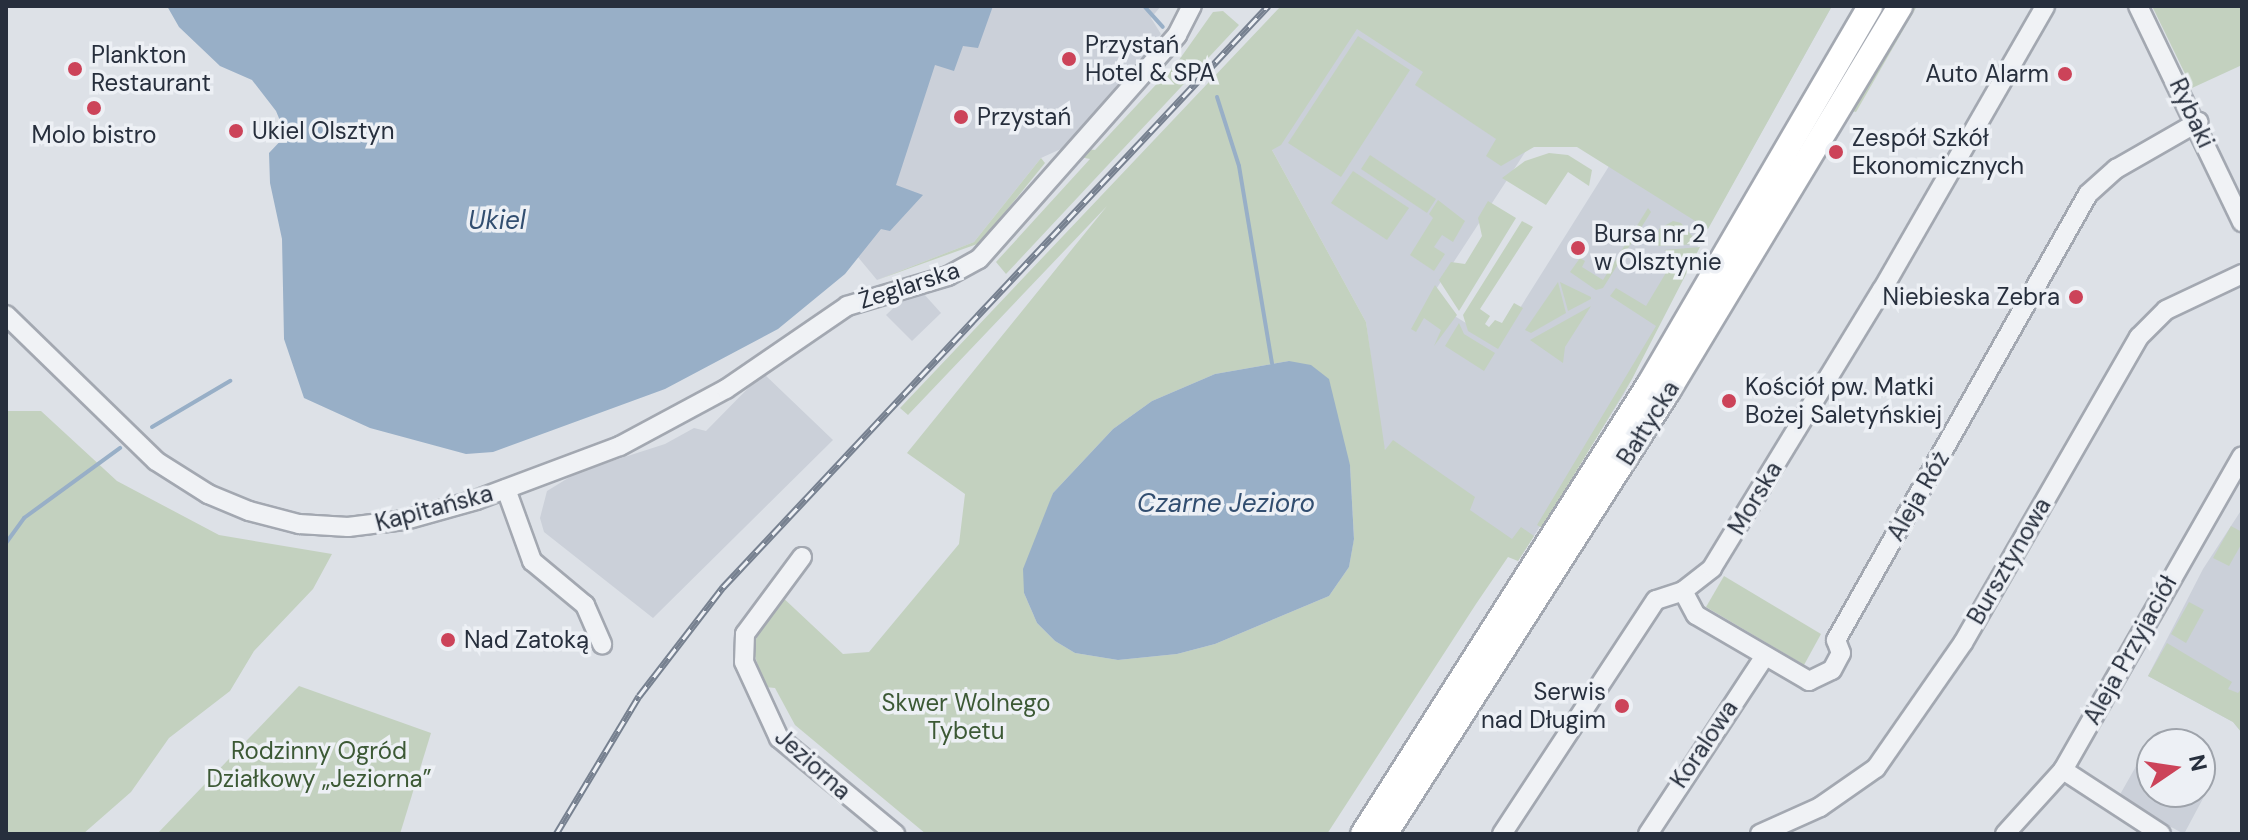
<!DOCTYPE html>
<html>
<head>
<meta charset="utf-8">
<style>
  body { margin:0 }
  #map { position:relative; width:2248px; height:840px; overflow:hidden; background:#dde1e7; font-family:"DM Sans",sans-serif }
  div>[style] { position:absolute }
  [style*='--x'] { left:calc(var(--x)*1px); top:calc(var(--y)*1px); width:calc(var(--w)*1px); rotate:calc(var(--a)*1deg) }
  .built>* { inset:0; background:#cbd0d9 }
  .green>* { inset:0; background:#c3d1bf }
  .water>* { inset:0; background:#98afc7 }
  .stream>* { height:4px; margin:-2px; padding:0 2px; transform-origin:2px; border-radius:2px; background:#98afc7 }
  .roads { filter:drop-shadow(2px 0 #a3a8b1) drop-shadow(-2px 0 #a3a8b1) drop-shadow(0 2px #a3a8b1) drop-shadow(0 -2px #a3a8b1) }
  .minor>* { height:18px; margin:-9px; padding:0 9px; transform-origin:9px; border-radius:9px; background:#f0f2f5 }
  .major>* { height:24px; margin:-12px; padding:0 12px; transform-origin:12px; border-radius:12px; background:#fff }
  .rail>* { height:7px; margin-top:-3.5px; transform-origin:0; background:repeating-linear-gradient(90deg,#edf0f5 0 12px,#778190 0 24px); box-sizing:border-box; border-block:2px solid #778190 }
  .dots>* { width:22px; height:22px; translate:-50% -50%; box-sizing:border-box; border:4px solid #edf0f5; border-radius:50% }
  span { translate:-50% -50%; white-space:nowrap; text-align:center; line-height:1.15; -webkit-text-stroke:7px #edf0f5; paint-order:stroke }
  .poi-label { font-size:24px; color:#272f3d }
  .left { translate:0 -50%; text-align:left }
  .right { translate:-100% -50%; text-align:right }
  .street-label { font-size:24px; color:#272f3d }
  .park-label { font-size:24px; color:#3c5935 }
  .water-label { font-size:26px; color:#324e70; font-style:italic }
  .frame { position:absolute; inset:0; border:8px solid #272f3d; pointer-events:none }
  .north { position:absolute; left:2136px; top:728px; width:80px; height:80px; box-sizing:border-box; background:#edf0f5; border:2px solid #9ea3ab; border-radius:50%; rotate:77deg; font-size:22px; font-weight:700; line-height:32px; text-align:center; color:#272f3d }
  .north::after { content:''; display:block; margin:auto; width:28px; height:36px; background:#cc4359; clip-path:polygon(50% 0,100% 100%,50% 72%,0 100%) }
</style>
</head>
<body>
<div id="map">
  <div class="built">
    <i style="clip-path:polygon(860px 6px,1161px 6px,1151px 18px,1161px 34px,1063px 148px,1041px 158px,974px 242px,877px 280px,769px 150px)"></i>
    <i style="clip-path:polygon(evenodd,1301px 6px,1832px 6px,1699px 244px,1624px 394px,1518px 561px,1397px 480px,1382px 442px,1366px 322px,1231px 75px,1301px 6px,1548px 117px,1611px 163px,1498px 343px,1429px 300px,1548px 117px)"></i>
    <i style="clip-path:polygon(923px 293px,941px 313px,912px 341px,886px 315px,904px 298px)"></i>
    <i style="clip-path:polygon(763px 373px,833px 440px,653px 618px,544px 532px,540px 518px,547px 491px,578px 472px,665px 444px,694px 428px,706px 431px)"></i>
    <i style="clip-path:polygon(2242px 509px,2242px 733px,2233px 722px,2148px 676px,2203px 569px)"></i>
    <i style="clip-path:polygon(2143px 754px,2152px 759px,2152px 792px,2207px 791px,2184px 834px,2118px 798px)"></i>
  </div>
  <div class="green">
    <i style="clip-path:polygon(evenodd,1281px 6px,1832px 6px,1708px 229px,1577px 147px,1534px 147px,1501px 166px,1486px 156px,1496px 139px,1415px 85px,1423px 72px,1357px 29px,1281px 145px,1272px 150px,1366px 322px,1385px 450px,1393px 440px,1475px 497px,1470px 510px,1512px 539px,1521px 527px,1534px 536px,1518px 561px,1508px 557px,1476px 604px,1327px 834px,926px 834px,795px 725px,775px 688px,765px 687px,752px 647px,779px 594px,843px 654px,869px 652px,959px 544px,965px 494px,907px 453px,1107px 206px,908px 415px,900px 408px,1281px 6px,1289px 361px,1350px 465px,1354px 538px,1349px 567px,1329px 596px,1215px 644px,1177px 654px,1118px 660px,1075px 653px,1055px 641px,1037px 623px,1024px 593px,1053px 493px,1113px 429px,1152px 401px,1215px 374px,1289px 361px)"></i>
    <i style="clip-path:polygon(1910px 6px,1917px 6px,1856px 112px,1852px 111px)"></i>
    <i style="clip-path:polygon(2152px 6px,2242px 6px,2242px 65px,2192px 88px)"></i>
    <i style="clip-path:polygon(1223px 11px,1239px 25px,1006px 274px,996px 262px,1090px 159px,1080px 157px,1085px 149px,1095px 150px,1179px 60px,1213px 12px)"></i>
    <i style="clip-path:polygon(1358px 36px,1410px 70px,1341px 177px,1288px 143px)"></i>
    <i style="clip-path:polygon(1549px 153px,1568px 155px,1592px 170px,1589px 186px,1568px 172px,1546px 205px,1502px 178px,1525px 161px)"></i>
    <i style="clip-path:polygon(1370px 155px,1436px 199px,1427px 213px,1361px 169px)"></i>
    <i style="clip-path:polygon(1041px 158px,1045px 163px,980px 243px,877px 280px,974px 242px)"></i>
    <i style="clip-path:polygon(1353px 171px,1409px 208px,1387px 240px,1331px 203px)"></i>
    <i style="clip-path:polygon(1438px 200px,1465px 221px,1453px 242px,1442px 235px,1434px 247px,1445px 254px,1434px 271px,1410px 255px,1433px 218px,1429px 214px)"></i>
    <i style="clip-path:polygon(1488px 201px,1516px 218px,1459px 311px,1439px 280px,1451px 262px,1465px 264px,1482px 236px,1478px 218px)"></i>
    <i style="clip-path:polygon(1648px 208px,1651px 212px,1603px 288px,1596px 290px,1570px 272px,1580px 258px,1585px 261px,1582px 267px,1603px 280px)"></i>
    <i style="clip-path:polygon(1522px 221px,1533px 227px,1480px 309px,1490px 316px,1485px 324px,1489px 327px,1495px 320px,1502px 323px,1514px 303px,1523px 308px,1498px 349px,1468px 331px,1463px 315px)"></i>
    <i style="clip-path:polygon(1673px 221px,1681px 223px,1699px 244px,1658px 246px,1659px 229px)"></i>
    <i style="clip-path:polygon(1700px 247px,1632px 379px,1542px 528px,1537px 525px,1656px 326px,1610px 296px,1616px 288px,1646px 306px,1676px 256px,1664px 250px)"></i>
    <i style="clip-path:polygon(1558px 282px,1566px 313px,1531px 333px,1525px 330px)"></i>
    <i style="clip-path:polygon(1560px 282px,1591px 297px,1591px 299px,1568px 311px)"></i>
    <i style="clip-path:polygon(1435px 285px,1457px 315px,1434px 346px,1441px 330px,1424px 318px,1416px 332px,1411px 329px)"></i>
    <i style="clip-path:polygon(1591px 306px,1565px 347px,1563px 363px,1530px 340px)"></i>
    <i style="clip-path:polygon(1459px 323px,1464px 334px,1495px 353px,1484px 371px,1445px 346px)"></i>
    <i style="clip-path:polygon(6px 411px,41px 411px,117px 481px,219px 535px,332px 554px,313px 589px,254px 651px,230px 691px,169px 738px,131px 792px,83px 834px,6px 834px)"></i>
    <i style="clip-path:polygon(2231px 526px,2242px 532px,2242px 543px,2229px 566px,2213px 558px)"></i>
    <i style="clip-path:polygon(1724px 576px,1821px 634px,1804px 665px,1706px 607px)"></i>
    <i style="clip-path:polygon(2189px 602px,2204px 610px,2186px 643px,2171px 634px)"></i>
    <i style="clip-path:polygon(2167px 643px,2232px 682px,2228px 689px,2238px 693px,2242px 688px,2242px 733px,2233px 722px,2148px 676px)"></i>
    <i style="clip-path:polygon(299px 686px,431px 733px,400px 834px,157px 834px)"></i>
  </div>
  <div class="water">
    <i style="clip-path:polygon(167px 6px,993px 6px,978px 48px,963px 46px,954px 71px,935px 65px,896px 185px,923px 195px,890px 231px,881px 229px,845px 274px,778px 329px,665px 389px,493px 452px,466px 454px,370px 428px,304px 398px,284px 339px,282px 239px,270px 183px,269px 153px,286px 135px,276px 111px,252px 80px,220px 66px,179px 27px)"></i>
    <i style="clip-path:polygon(1289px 361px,1311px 365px,1329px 379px,1350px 465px,1354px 539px,1349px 567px,1329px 596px,1215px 644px,1177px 654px,1118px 660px,1075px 653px,1055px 641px,1037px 623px,1024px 593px,1023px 569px,1053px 493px,1113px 429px,1152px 401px,1215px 374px)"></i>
  </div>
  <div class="stream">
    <i style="--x:1144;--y:6;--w:28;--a:48"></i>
    <i style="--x:1217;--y:97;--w:72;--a:72.3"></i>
    <i style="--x:1239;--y:166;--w:200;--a:80.5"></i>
    <i style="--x:152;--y:427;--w:91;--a:-30.5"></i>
    <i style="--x:6;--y:543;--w:31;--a:-54"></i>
    <i style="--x:24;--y:518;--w:119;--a:-36.1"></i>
  </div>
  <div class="roads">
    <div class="minor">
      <i style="--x:2138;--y:6;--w:240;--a:64.3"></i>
      <i style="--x:6;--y:315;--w:209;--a:44.2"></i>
      <i style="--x:156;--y:461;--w:62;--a:32.4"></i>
      <i style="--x:208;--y:494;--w:44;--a:22.5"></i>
      <i style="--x:249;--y:511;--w:52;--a:14.6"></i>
      <i style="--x:299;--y:524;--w:49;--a:3.5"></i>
      <i style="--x:348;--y:527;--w:57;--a:-7"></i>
      <i style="--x:405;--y:520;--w:74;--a:-15.7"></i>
      <i style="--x:476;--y:500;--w:154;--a:-20.6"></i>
      <i style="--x:620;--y:446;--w:120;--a:-28.3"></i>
      <i style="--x:726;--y:389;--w:147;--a:-34.4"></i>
      <i style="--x:847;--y:306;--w:105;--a:-16.5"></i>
      <i style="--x:948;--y:276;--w:35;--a:-29"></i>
      <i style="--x:979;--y:259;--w:299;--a:-48.5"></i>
      <i style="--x:1177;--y:35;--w:33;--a:-63"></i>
      <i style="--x:506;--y:489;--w:77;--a:70.1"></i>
      <i style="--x:532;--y:561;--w:69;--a:39.7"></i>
      <i style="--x:585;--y:605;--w:43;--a:66.4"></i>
      <i style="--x:802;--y:557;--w:96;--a:126.5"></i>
      <i style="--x:745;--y:634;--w:28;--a:92"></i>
      <i style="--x:744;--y:662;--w:84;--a:65.3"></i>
      <i style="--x:779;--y:738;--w:151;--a:39.6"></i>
      <i style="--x:1683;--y:591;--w:27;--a:62"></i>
      <i style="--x:1696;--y:615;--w:131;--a:30.3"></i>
      <i style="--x:1809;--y:681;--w:25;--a:-26"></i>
      <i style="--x:1832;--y:670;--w:19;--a:-62"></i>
      <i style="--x:1841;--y:653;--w:14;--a:-111"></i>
      <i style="--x:1836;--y:640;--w:512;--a:-60.53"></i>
      <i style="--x:2088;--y:194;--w:38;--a:-42"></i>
      <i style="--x:2116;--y:169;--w:95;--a:-29.8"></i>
      <i style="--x:2063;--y:770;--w:117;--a:33.1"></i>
      <i style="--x:1502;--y:834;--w:280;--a:-56.7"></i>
      <i style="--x:1656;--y:600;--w:28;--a:-18"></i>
      <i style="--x:1683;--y:591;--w:37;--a:-38"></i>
      <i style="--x:1712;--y:568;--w:326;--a:-58.6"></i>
      <i style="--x:1882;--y:290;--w:327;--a:-60.1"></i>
      <i style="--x:1648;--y:834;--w:213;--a:-56.7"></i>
      <i style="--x:1760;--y:834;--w:66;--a:-24.2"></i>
      <i style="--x:1820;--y:807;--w:68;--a:-34.9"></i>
      <i style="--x:1876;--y:768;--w:152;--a:-55.2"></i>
      <i style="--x:1963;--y:643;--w:353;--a:-60.1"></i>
      <i style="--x:2139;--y:337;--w:38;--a:-45"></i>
      <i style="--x:2166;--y:310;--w:84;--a:-25.3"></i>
      <i style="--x:2005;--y:834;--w:86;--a:-47.8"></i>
      <i style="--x:2063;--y:770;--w:361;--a:-60.3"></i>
    </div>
    <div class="major">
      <i style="--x:1363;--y:834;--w:535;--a:-57.53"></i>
      <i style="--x:1650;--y:383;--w:436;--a:-59.7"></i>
      <i style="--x:1385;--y:834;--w:526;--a:-57.43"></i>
      <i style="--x:1668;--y:391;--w:449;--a:-58.9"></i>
    </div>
  </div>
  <div class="rail">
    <i style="--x:556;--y:834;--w:161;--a:-59"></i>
    <i style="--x:639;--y:696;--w:138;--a:-52.4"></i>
    <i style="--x:723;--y:587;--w:797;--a:-46.83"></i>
  </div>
  <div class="dots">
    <i style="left:1069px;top:59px;background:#cc4359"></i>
    <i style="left:75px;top:69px;background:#cc4359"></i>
    <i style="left:2065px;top:74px;background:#cc4359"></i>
    <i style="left:94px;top:108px;background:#cc4359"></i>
    <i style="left:961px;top:117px;background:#cc4359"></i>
    <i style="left:236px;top:131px;background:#cc4359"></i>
    <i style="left:1836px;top:152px;background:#cc4359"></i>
    <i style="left:1578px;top:248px;background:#cc4359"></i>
    <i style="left:2076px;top:297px;background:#cc4359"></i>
    <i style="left:1729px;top:401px;background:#cc4359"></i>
    <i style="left:448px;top:640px;background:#cc4359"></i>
    <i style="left:1622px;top:706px;background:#cc4359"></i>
  </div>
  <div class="poi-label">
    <span class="left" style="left:1085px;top:59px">Przystań<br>Hotel &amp; SPA</span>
    <span class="left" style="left:91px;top:69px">Plankton<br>Restaurant</span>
    <span class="right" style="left:2049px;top:74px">Auto Alarm</span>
    <span class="left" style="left:977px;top:117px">Przystań</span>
    <span class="left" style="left:252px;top:131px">Ukiel Olsztyn</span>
    <span style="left:94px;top:135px">Molo bistro</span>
    <span class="left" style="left:1852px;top:152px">Zespół Szkół<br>Ekonomicznych</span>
    <span class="left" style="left:1594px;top:248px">Bursa nr 2<br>w Olsztynie</span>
    <span class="right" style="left:2060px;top:297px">Niebieska Zebra</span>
    <span class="left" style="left:1745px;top:401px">Kościół pw. Matki<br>Bożej Saletyńskiej</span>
    <span class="left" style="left:464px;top:640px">Nad Zatoką</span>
    <span class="right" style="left:1606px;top:706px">Serwis<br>nad Długim</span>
  </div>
  <div class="street-label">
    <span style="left:2192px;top:113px;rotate:65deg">Rybaki</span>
    <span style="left:909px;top:285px;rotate:-18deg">Żeglarska</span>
    <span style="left:1648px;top:423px;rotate:-58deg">Bałtycka</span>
    <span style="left:1918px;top:496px;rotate:-60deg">Aleja Róż</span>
    <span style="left:1755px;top:498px;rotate:-59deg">Morska</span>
    <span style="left:434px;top:508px;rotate:-15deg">Kapitańska</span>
    <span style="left:2009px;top:561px;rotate:-60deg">Bursztynowa</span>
    <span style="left:2130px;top:650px;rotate:-61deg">Aleja Przyjaciół</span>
    <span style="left:1704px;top:744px;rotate:-56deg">Koralowa</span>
    <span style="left:813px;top:764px;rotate:42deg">Jeziorna</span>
  </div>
  <div class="park-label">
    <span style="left:966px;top:717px">Skwer Wolnego<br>Tybetu</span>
    <span style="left:319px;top:765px">Rodzinny Ogród<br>Działkowy „Jeziorna”</span>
  </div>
  <div class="water-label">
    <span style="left:497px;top:221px">Ukiel</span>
    <span style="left:1226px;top:504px">Czarne Jezioro</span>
  </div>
  <div class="frame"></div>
  <div class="north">N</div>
</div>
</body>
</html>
